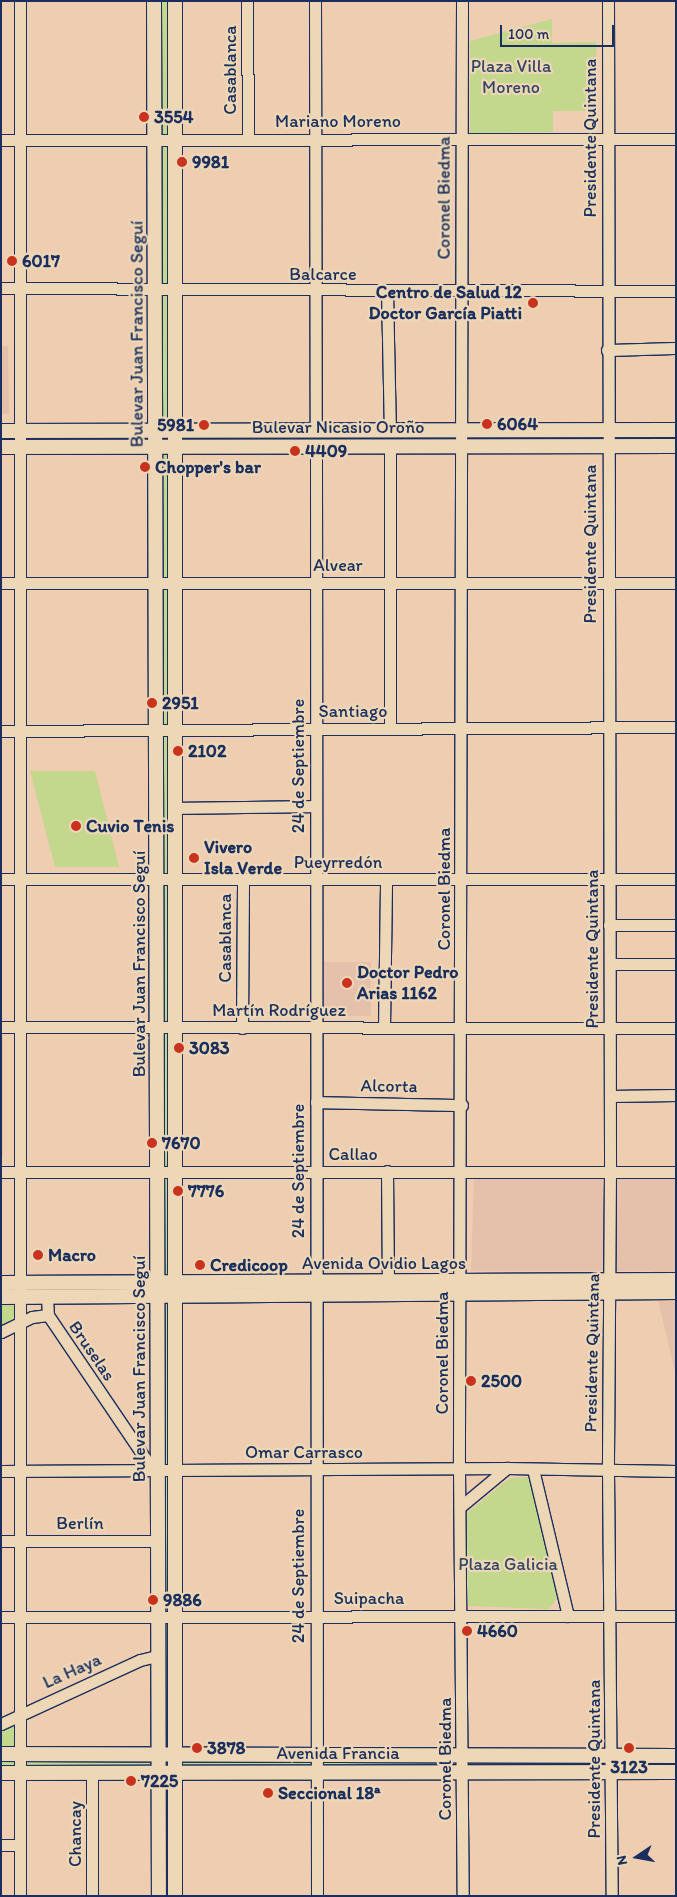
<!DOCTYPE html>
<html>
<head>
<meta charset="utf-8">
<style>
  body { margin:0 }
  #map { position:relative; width:677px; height:1897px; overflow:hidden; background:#eecdb1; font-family:Itim,sans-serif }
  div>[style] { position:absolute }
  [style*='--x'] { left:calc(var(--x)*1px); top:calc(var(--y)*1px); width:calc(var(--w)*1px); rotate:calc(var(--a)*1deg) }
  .built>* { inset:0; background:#e5c0aa }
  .green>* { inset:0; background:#c3d78d }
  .roads { filter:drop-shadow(1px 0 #1b2f5e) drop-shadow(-1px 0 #1b2f5e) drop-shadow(0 1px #1b2f5e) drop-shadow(0 -1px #1b2f5e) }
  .minor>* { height:11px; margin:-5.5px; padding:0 5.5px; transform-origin:5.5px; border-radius:5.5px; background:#eed7b6 }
  .major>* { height:14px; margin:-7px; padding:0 7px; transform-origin:7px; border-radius:7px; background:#eed7b6 }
  .dots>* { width:14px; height:14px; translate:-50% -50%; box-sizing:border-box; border:2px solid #eed7b6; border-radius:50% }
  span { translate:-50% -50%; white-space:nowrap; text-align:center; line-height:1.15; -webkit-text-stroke:4.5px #eed7b6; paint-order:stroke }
  .park-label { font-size:18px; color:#344865 }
  .street-label { font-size:18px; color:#1b2f5e }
  .poi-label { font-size:18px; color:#1b2f5e; font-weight:700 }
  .left { translate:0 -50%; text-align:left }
  .right { translate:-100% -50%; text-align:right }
  .frame { position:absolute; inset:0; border:2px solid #1b2f5e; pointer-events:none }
  .north { position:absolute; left:612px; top:1832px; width:50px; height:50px; -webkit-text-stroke:4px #eed7b6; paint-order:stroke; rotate:258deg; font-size:14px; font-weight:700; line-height:20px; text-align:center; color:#1b2f5e }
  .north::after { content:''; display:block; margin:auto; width:18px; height:22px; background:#1b2f5e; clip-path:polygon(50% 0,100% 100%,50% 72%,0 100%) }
  .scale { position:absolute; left:500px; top:25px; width:114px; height:22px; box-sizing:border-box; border:2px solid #1b2f5e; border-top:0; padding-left:6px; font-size:15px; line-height:18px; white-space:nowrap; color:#1b2f5e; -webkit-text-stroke:4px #eed7b6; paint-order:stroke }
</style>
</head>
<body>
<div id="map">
  <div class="built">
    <i style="clip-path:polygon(1px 346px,8px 346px,9px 414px,1px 414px)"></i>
    <i style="clip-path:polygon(323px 962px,371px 962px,371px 1016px,329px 1016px,323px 1009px)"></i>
    <i style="clip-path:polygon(1px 1037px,3px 1037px,3px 1157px,1px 1157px)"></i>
    <i style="clip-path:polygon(474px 1175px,676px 1178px,676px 1376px,651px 1271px,471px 1271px)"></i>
  </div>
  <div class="green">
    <i style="clip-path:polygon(evenodd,154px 1px,175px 1px,175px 431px,676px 430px,676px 446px,174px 447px,175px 1754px,676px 1756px,676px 1772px,176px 1772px,175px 1896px,159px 1896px,158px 1772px,1px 1773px,1px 1754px,158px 1755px,157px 447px,1px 447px,1px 431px,156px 430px,154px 1px,156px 431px,174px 431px,174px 447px,157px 447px,156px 431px)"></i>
    <i style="clip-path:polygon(552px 19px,552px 43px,596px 42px,597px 111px,553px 111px,553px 132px,470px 133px,470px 41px)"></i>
    <i style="clip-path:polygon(30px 771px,95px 771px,119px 867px,55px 867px)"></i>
    <i style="clip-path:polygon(1px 1303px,13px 1305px,16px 1313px,11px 1321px,1px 1326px)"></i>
    <i style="clip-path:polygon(530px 1477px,558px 1597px,549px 1609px,468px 1606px,467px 1513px,510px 1478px)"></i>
    <i style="clip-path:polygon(15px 1724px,15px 1748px,1px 1750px,1px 1728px)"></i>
  </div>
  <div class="roads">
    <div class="minor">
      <i style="--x:247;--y:1;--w:138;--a:89.6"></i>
      <i style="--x:315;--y:1;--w:430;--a:89.9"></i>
      <i style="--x:462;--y:1;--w:1468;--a:90.12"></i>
      <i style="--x:459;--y:1469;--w:427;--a:89.5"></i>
      <i style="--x:608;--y:1;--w:1171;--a:89.9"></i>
      <i style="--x:610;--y:1172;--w:298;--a:90.4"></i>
      <i style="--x:608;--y:1470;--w:426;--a:89.5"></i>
      <i style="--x:1;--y:140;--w:675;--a:-0.08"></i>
      <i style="--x:1;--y:288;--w:675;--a:0.25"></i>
      <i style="--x:387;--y:291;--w:140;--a:88.8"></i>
      <i style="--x:607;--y:350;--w:69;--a:-1.7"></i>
      <i style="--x:316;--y:446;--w:1450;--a:89.96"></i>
      <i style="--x:1;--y:583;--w:675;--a:0"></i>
      <i style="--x:390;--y:729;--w:283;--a:-90"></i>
      <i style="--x:1;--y:731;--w:675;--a:-0.34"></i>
      <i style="--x:174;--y:808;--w:142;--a:-0.8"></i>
      <i style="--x:1;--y:879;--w:675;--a:0"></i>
      <i style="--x:609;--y:925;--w:67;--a:0"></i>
      <i style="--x:610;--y:964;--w:66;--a:0"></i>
      <i style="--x:1;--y:1027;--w:675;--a:0.08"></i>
      <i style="--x:242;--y:1028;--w:149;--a:-89.6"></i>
      <i style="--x:384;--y:1028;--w:149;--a:-89.2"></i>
      <i style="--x:610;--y:1096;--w:66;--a:-0.9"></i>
      <i style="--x:316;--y:1102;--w:146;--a:1.2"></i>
      <i style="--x:387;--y:1171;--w:110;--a:89.5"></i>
      <i style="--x:1;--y:1172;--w:675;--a:0"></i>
      <i style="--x:47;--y:1297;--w:18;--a:87"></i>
      <i style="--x:48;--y:1315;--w:187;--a:55.9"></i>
      <i style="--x:1;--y:1332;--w:34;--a:-26"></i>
      <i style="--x:32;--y:1317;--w:16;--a:-7"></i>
      <i style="--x:533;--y:1469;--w:151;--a:76.6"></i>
      <i style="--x:1;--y:1471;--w:506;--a:-0.34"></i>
      <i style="--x:507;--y:1468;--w:169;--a:1"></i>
      <i style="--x:460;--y:1507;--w:61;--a:-39.7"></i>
      <i style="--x:1;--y:1541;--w:157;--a:0"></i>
      <i style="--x:1;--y:1617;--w:675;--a:-0.08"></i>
      <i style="--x:1;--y:1724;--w:153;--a:-24.7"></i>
      <i style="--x:140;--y:1660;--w:18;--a:-13"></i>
      <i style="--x:92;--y:1772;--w:124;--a:90"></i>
      <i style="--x:1;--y:1845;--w:18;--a:0"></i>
      <i style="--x:20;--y:1896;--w:1895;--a:-90"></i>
    </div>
    <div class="major">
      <i style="--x:154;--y:1;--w:1895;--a:89.85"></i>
      <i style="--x:175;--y:1;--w:1895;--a:90"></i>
      <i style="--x:1;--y:431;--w:675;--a:-0.08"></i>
      <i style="--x:1;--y:447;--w:675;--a:-0.08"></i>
      <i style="--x:1;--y:1283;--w:675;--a:-0.25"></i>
      <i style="--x:1;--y:1297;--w:675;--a:-0.42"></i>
      <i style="--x:1;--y:1754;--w:675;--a:0.17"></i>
      <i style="--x:1;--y:1773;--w:675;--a:-0.08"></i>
    </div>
  </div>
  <div class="dots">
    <i style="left:144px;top:117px;background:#c8321e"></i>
    <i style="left:182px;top:162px;background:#c8321e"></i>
    <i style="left:12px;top:261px;background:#c8321e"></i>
    <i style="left:533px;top:303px;background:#c8321e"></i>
    <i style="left:487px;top:424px;background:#c8321e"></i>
    <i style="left:204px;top:425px;background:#c8321e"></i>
    <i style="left:295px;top:451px;background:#c8321e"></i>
    <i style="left:145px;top:467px;background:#c8321e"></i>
    <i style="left:152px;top:703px;background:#c8321e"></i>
    <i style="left:178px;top:751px;background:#c8321e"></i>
    <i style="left:76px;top:826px;background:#c8321e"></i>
    <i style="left:194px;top:858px;background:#c8321e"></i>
    <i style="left:347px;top:983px;background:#c8321e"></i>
    <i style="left:179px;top:1048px;background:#c8321e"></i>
    <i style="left:152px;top:1143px;background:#c8321e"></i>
    <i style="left:178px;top:1191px;background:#c8321e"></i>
    <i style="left:38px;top:1255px;background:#c8321e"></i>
    <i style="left:200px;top:1265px;background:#c8321e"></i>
    <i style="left:471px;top:1381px;background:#c8321e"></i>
    <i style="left:153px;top:1600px;background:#c8321e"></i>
    <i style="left:467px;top:1631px;background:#c8321e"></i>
    <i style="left:197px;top:1748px;background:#c8321e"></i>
    <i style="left:629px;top:1748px;background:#c8321e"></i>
    <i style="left:131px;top:1781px;background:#c8321e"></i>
    <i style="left:268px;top:1793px;background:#c8321e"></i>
  </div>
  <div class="park-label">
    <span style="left:511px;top:77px">Plaza Villa<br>Moreno</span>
    <span style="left:508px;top:1564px">Plaza Galicia</span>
  </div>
  <div class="street-label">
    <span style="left:230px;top:70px;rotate:-90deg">Casablanca</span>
    <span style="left:338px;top:121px">Mariano Moreno</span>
    <span style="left:590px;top:138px;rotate:-90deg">Presidente Quintana</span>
    <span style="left:444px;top:198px;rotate:-90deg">Coronel Biedma</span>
    <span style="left:323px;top:274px">Balcarce</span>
    <span style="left:137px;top:334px;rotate:-90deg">Bulevar Juan Francisco Seguí</span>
    <span style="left:338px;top:427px">Bulevar Nicasio Oroño</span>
    <span style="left:590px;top:544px;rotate:-90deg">Presidente Quintana</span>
    <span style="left:338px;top:565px">Alvear</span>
    <span style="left:353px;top:711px">Santiago</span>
    <span style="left:298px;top:766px;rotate:-90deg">24 de Septiembre</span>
    <span style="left:338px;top:862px">Pueyrredón</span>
    <span style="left:444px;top:889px;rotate:-90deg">Coronel Biedma</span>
    <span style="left:225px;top:938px;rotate:-90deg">Casablanca</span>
    <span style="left:592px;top:949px;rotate:-90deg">Presidente Quintana</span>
    <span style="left:139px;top:964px;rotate:-90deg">Bulevar Juan Francisco Seguí</span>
    <span style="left:279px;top:1010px">Martín Rodríguez</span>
    <span style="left:389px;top:1086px;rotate:1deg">Alcorta</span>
    <span style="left:353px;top:1154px">Callao</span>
    <span style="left:298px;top:1171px;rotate:-90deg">24 de Septiembre</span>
    <span style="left:384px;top:1263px">Avenida Ovidio Lagos</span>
    <span style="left:92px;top:1351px;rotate:56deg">Bruselas</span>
    <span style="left:442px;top:1353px;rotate:-90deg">Coronel Biedma</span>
    <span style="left:592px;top:1353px;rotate:-89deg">Presidente Quintana</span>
    <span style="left:139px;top:1369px;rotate:-90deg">Bulevar Juan Francisco Seguí</span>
    <span style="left:304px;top:1452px">Omar Carrasco</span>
    <span style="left:80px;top:1523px">Berlín</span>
    <span style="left:298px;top:1576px;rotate:-90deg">24 de Septiembre</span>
    <span style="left:369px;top:1598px">Suipacha</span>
    <span style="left:72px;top:1671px;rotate:-24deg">La Haya</span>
    <span style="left:338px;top:1753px">Avenida Francia</span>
    <span style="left:445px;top:1759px;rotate:-90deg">Coronel Biedma</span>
    <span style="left:594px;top:1759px;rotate:-90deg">Presidente Quintana</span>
    <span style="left:75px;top:1834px;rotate:-90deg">Chancay</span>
  </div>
  <div class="poi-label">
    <span class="left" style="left:154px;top:117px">3554</span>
    <span class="left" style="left:192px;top:162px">9981</span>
    <span class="left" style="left:22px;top:261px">6017</span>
    <span class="right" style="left:522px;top:303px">Centro de Salud 12<br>Doctor García Piatti</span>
    <span class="left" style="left:497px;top:424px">6064</span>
    <span class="right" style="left:194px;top:425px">5981</span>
    <span class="left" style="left:305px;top:451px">4409</span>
    <span class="left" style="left:155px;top:467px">Chopper's bar</span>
    <span class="left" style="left:162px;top:703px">2951</span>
    <span class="left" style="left:188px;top:751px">2102</span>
    <span class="left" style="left:86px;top:826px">Cuvio Tenis</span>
    <span class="left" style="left:204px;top:858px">Vivero<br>Isla Verde</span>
    <span class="left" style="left:357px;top:983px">Doctor Pedro<br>Arias 1162</span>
    <span class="left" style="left:189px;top:1048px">3083</span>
    <span class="left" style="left:162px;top:1143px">7670</span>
    <span class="left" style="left:188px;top:1191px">7776</span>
    <span class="left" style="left:48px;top:1255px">Macro</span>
    <span class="left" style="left:210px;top:1265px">Credicoop</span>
    <span class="left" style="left:481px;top:1381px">2500</span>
    <span class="left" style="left:163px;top:1600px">9886</span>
    <span class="left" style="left:477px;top:1631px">4660</span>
    <span class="left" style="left:207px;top:1748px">3878</span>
    <span style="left:629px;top:1767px">3123</span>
    <span class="left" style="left:141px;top:1781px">7225</span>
    <span class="left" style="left:278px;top:1793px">Seccional 18ª</span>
  </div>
  <div class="frame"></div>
  <div class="north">N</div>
  <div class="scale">100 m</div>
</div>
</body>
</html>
